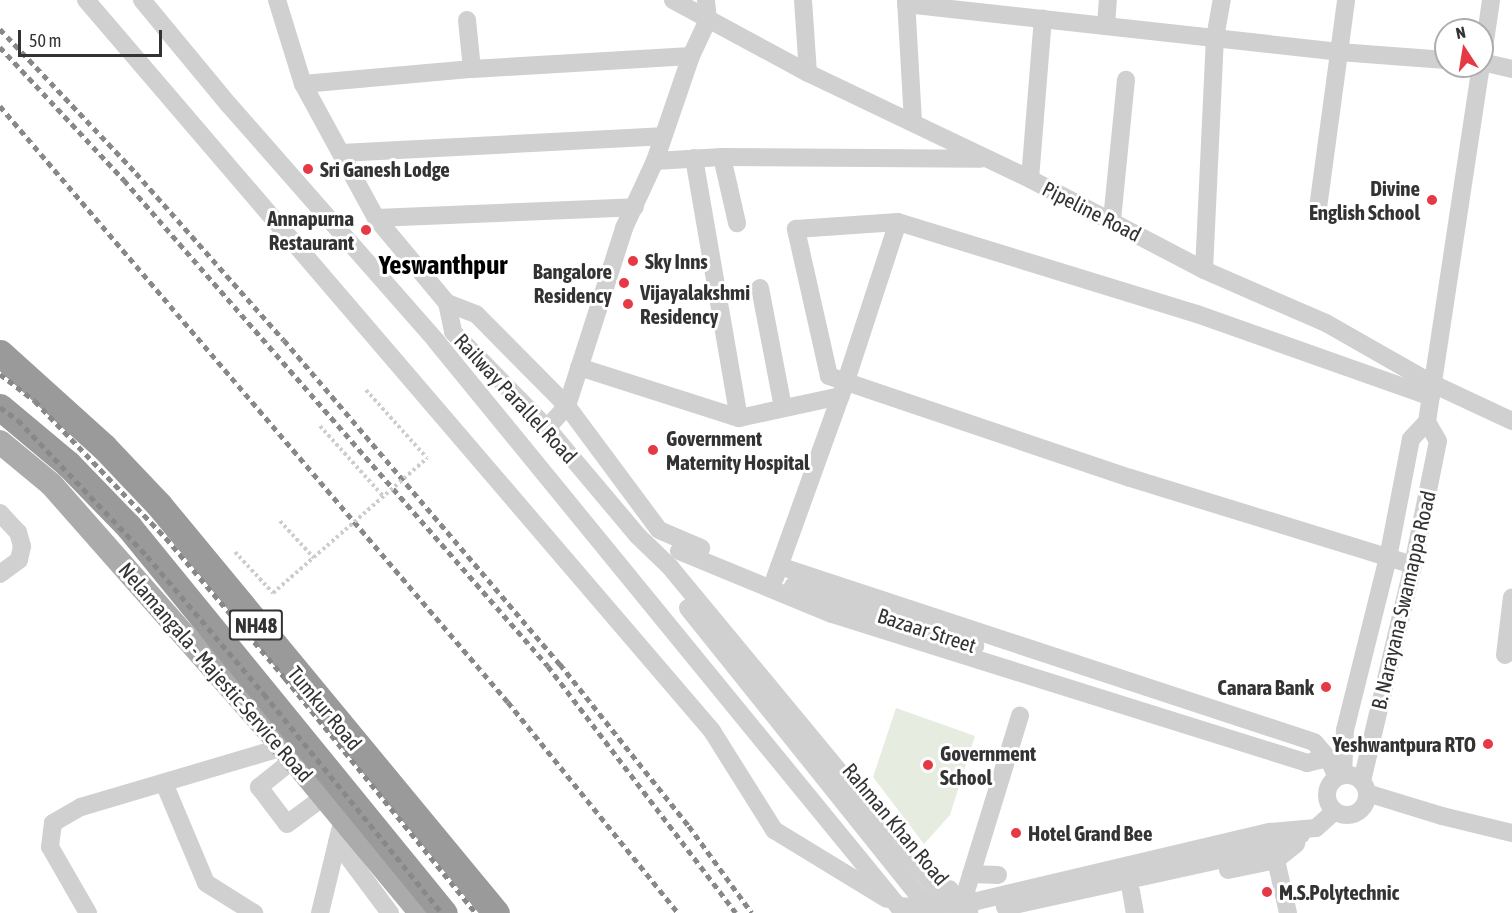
<!DOCTYPE html>
<html>
<head>
<meta charset="utf-8">
<style>
  body { margin:0 }
  #map { position:relative; width:1512px; height:913px; overflow:hidden; background:#fff; font-family:"Asap Condensed",sans-serif }
  div>[style] { position:absolute }
  [style*='--x'] { left:calc(var(--x)*1px); top:calc(var(--y)*1px); width:calc(var(--w)*1px); rotate:calc(var(--a)*1deg) }
  .green>* { inset:0; background:#e6ecdf }
  .path>* { height:4px; margin-top:-2px; transform-origin:0; background:repeating-linear-gradient(90deg,#cdcdcd 0 3px,transparent 0 6px) }
  .minor>* { height:18px; margin:-9px; padding:0 9px; transform-origin:9px; border-radius:9px; background:#d0d0d0 }
  .minor>.ring { margin:-9px; padding:0; box-sizing:content-box; background:none; border:18px solid #d0d0d0; border-radius:50% }
  .major>* { height:24px; margin:-12px; padding:0 12px; transform-origin:12px; border-radius:12px; background:#ababab }
  .highway>* { height:27px; margin:-13.5px; padding:0 13.5px; transform-origin:13.5px; border-radius:13.5px; background:#9a9a9a }
  .rail>* { height:4.5px; margin-top:-2.25px; transform-origin:0; background:repeating-linear-gradient(90deg,#888 0 6px,transparent 0 10.5px) }
  .path-bridge>* { height:4px; margin-top:-2px; transform-origin:0; background:repeating-linear-gradient(90deg,#cdcdcd 0 3px,transparent 0 6px) }
  .dots>* { width:16px; height:16px; translate:-50% -50%; box-sizing:border-box; border:3px solid #fff; border-radius:50% }
  span { translate:-50% -50%; white-space:nowrap; text-align:center; line-height:1.15; -webkit-text-stroke:6px #fff; paint-order:stroke }
  .shield-label span { padding:2px 4px; background:#fff; border:2px solid; border-radius:4px; -webkit-text-stroke-width:0 }
  .shield-label { font-size:20px; color:#333; font-weight:700 }
  .poi-label { font-size:21px; color:#333; font-weight:700 }
  .left { translate:0 -50%; text-align:left }
  .right { translate:-100% -50%; text-align:right }
  .street-label { font-size:21px; color:#333 }
  .district-label { font-size:27px; color:#000; font-weight:700 }
  .north { position:absolute; left:1434px; top:18px; width:60px; height:60px; box-sizing:border-box; background:#fff; border:2px solid #adadad; border-radius:50%; rotate:348deg; font-size:16px; font-weight:700; line-height:24px; text-align:center; color:#333 }
  .north::after { content:''; display:block; margin:auto; width:21px; height:27px; background:#e63946; clip-path:polygon(50% 0,100% 100%,50% 72%,0 100%) }
  .scale { position:absolute; left:18px; top:30px; width:144px; height:27px; box-sizing:border-box; border:3px solid #333; border-top:0; padding-left:8px; font-size:18px; line-height:21px; white-space:nowrap; color:#333; -webkit-text-stroke:4px #fff; paint-order:stroke }
</style>
</head>
<body>
<div id="map">
  <div class="green">
    <i style="clip-path:polygon(896px 708px,975px 736px,950px 815px,924px 844px,873px 777px)"></i>
  </div>
  <div class="path">
    <i style="--x:366;--y:390;--w:91;--a:48.1"></i>
    <i style="--x:320;--y:426;--w:96;--a:48"></i>
    <i style="--x:280;--y:521;--w:50;--a:47.4"></i>
    <i style="--x:235;--y:552;--w:56;--a:47.2"></i>
  </div>
  <div class="minor">
    <i style="--x:86;--y:0;--w:962;--a:49.42"></i>
    <i style="--x:712;--y:731;--w:117;--a:57.9"></i>
    <i style="--x:774;--y:830;--w:132;--a:31.4"></i>
    <i style="--x:142;--y:0;--w:136;--a:50.4"></i>
    <i style="--x:229;--y:105;--w:314;--a:48.7"></i>
    <i style="--x:436;--y:341;--w:730;--a:50.73"></i>
    <i style="--x:898;--y:906;--w:31;--a:4"></i>
    <i style="--x:929;--y:908;--w:28;--a:-42"></i>
    <i style="--x:277;--y:0;--w:88;--a:72.8"></i>
    <i style="--x:303;--y:84;--w:153;--a:61.4"></i>
    <i style="--x:376;--y:218;--w:111;--a:50.1"></i>
    <i style="--x:447;--y:303;--w:30;--a:78"></i>
    <i style="--x:453;--y:332;--w:134;--a:45.6"></i>
    <i style="--x:547;--y:428;--w:141;--a:49.9"></i>
    <i style="--x:638;--y:536;--w:45;--a:44.1"></i>
    <i style="--x:670;--y:567;--w:442;--a:50.4"></i>
    <i style="--x:952;--y:908;--w:18;--a:16"></i>
    <i style="--x:673;--y:0;--w:153;--a:28.4"></i>
    <i style="--x:808;--y:73;--w:246;--a:25.5"></i>
    <i style="--x:1030;--y:179;--w:196;--a:27.6"></i>
    <i style="--x:1204;--y:270;--w:133;--a:23.5"></i>
    <i style="--x:1326;--y:323;--w:123;--a:29.7"></i>
    <i style="--x:1433;--y:384;--w:87;--a:25.1"></i>
    <i style="--x:803;--y:0;--w:73;--a:86.1"></i>
    <i style="--x:906;--y:0;--w:122;--a:86.7"></i>
    <i style="--x:906;--y:4;--w:436;--a:6.3"></i>
    <i style="--x:1339;--y:52;--w:107;--a:4.3"></i>
    <i style="--x:467;--y:20;--w:49;--a:84.2"></i>
    <i style="--x:1106;--y:26;--w:26;--a:-86"></i>
    <i style="--x:1482;--y:62;--w:63;--a:-81.7"></i>
    <i style="--x:1482;--y:62;--w:31;--a:13"></i>
    <i style="--x:303;--y:84;--w:170;--a:-5.1"></i>
    <i style="--x:472;--y:69;--w:219;--a:-3.4"></i>
    <i style="--x:341;--y:153;--w:321;--a:-3"></i>
    <i style="--x:722;--y:157;--w:68;--a:77.2"></i>
    <i style="--x:694;--y:158;--w:264;--a:80.2"></i>
    <i style="--x:655;--y:161;--w:67;--a:-3.4"></i>
    <i style="--x:722;--y:157;--w:258;--a:0.4"></i>
    <i style="--x:1030;--y:179;--w:161;--a:-85.4"></i>
    <i style="--x:1318;--y:208;--w:210;--a:-82.3"></i>
    <i style="--x:376;--y:218;--w:259;--a:-2.4"></i>
    <i style="--x:1112;--y:220;--w:141;--a:-84.3"></i>
    <i style="--x:1204;--y:270;--w:232;--a:-87.3"></i>
    <i style="--x:1215;--y:38;--w:39;--a:-80"></i>
    <i style="--x:760;--y:288;--w:122;--a:79.1"></i>
    <i style="--x:447;--y:303;--w:31;--a:21"></i>
    <i style="--x:476;--y:314;--w:129;--a:45.3"></i>
    <i style="--x:567;--y:406;--w:154;--a:53.4"></i>
    <i style="--x:659;--y:530;--w:46;--a:23.2"></i>
    <i style="--x:579;--y:367;--w:168;--a:17.7"></i>
    <i style="--x:739;--y:418;--w:104;--a:-12.2"></i>
    <i style="--x:547;--y:428;--w:30;--a:-48"></i>
    <i style="--x:567;--y:406;--w:187;--a:-72.2"></i>
    <i style="--x:624;--y:228;--w:74;--a:-65.2"></i>
    <i style="--x:655;--y:161;--w:111;--a:-71.1"></i>
    <i style="--x:691;--y:56;--w:40;--a:-65"></i>
    <i style="--x:708;--y:20;--w:20;--a:-96"></i>
    <i style="--x:0;--y:513;--w:26;--a:47"></i>
    <i style="--x:18;--y:532;--w:15;--a:74"></i>
    <i style="--x:22;--y:546;--w:14;--a:102"></i>
    <i style="--x:19;--y:560;--w:24;--a:144"></i>
    <i style="--x:679;--y:551;--w:165;--a:22.4"></i>
    <i style="--x:832;--y:614;--w:498;--a:17.4"></i>
    <i style="--x:1307;--y:763;--w:22;--a:-13"></i>
    <i style="--x:1328;--y:758;--w:21;--a:-131"></i>
    <i style="--x:1314;--y:742;--w:563;--a:-161.79"></i>
    <i style="--x:1413;--y:565;--w:296;--a:-162.9"></i>
    <i style="--x:1130;--y:478;--w:318;--a:-161.3"></i>
    <i style="--x:829;--y:376;--w:151;--a:-102.7"></i>
    <i style="--x:796;--y:229;--w:102;--a:-3.9"></i>
    <i style="--x:898;--y:222;--w:313;--a:17.1"></i>
    <i style="--x:1197;--y:314;--w:248;--a:19.5"></i>
    <i style="--x:775;--y:578;--w:209;--a:-70.2"></i>
    <i style="--x:846;--y:381;--w:167;--a:-71.9"></i>
    <i style="--x:793;--y:586;--w:192;--a:18.2"></i>
    <i style="--x:688;--y:608;--w:365;--a:51.3"></i>
    <i style="--x:916;--y:893;--w:28;--a:46"></i>
    <i style="--x:1505;--y:655;--w:58;--a:-83.1"></i>
    <i style="--x:1319;--y:755;--w:9;--a:18"></i>
    <i style="--x:1328;--y:758;--w:21;--a:65"></i>
    <i style="--x:294;--y:759;--w:45;--a:141.3"></i>
    <i style="--x:259;--y:787;--w:46;--a:52.9"></i>
    <i style="--x:287;--y:824;--w:47;--a:-36.4"></i>
    <i class="ring" style="left:1327px;top:775px;width:22px;height:22px"></i>
    <i style="--x:1343;--y:775;--w:45;--a:-87.5"></i>
    <i style="--x:1345;--y:730;--w:177;--a:-76"></i>
    <i style="--x:1388;--y:558;--w:121;--a:-79.1"></i>
    <i style="--x:1411;--y:439;--w:23;--a:-47"></i>
    <i style="--x:1427;--y:422;--w:360;--a:-81.4"></i>
    <i style="--x:1362;--y:781;--w:222;--a:-76.7"></i>
    <i style="--x:1413;--y:565;--w:126;--a:-78.6"></i>
    <i style="--x:1438;--y:441;--w:22;--a:-120"></i>
    <i style="--x:164;--y:783;--w:108;--a:67.2"></i>
    <i style="--x:206;--y:883;--w:57;--a:32"></i>
    <i style="--x:1367;--y:793;--w:78;--a:17"></i>
    <i style="--x:1442;--y:816;--w:72;--a:13.7"></i>
    <i style="--x:337;--y:842;--w:89;--a:53.3"></i>
    <i style="--x:1276;--y:860;--w:54;--a:77.2"></i>
    <i style="--x:1228;--y:870;--w:49;--a:-11.8"></i>
    <i style="--x:1276;--y:860;--w:26;--a:-39"></i>
    <i style="--x:971;--y:874;--w:27;--a:2"></i>
    <i style="--x:1131;--y:891;--w:22;--a:80"></i>
    <i style="--x:953;--y:893;--w:13;--a:39"></i>
    <i style="--x:963;--y:901;--w:14;--a:0"></i>
    <i style="--x:977;--y:901;--w:301;--a:-13.3"></i>
    <i style="--x:1270;--y:832;--w:46;--a:-5"></i>
    <i style="--x:1316;--y:828;--w:25;--a:-42"></i>
    <i style="--x:963;--y:901;--w:194;--a:-72.9"></i>
    <i style="--x:1005;--y:907;--w:247;--a:-12.4"></i>
    <i style="--x:1246;--y:854;--w:30;--a:-15"></i>
    <i style="--x:1275;--y:846;--w:28;--a:-23"></i>
    <i style="--x:88;--y:913;--w:76;--a:-119.9"></i>
    <i style="--x:50;--y:847;--w:24;--a:-83"></i>
    <i style="--x:53;--y:823;--w:32;--a:-30"></i>
    <i style="--x:81;--y:807;--w:211;--a:-16.5"></i>
    <i style="--x:320;--y:913;--w:98;--a:-76.4"></i>
  </div>
  <div class="major">
    <i style="--x:0;--y:442;--w:66;--a:39.5"></i>
    <i style="--x:51;--y:484;--w:351;--a:48.6"></i>
    <i style="--x:283;--y:747;--w:216;--a:50.3"></i>
  </div>
  <div class="highway">
    <i style="--x:0;--y:353;--w:140;--a:42.1"></i>
    <i style="--x:104;--y:447;--w:80;--a:46.5"></i>
    <i style="--x:159;--y:505;--w:529;--a:50.44"></i>
    <i style="--x:0;--y:407;--w:89;--a:40"></i>
    <i style="--x:68;--y:464;--w:88;--a:45.9"></i>
    <i style="--x:129;--y:527;--w:498;--a:50.8"></i>
  </div>
  <div class="rail">
    <i style="--x:0;--y:29;--w:198;--a:46.6"></i>
    <i style="--x:136;--y:173;--w:223;--a:48.5"></i>
    <i style="--x:284;--y:340;--w:426;--a:49.6"></i>
    <i style="--x:560;--y:664;--w:207;--a:51.5"></i>
    <i style="--x:689;--y:826;--w:107;--a:54.1"></i>
    <i style="--x:0;--y:47;--w:182;--a:47"></i>
    <i style="--x:124;--y:180;--w:645;--a:48.9"></i>
    <i style="--x:548;--y:666;--w:310;--a:52.7"></i>
    <i style="--x:0;--y:106;--w:783;--a:49.56"></i>
    <i style="--x:508;--y:702;--w:271;--a:51.1"></i>
    <i style="--x:0;--y:374;--w:44;--a:37.6"></i>
    <i style="--x:35;--y:401;--w:190;--a:46.3"></i>
    <i style="--x:166;--y:538;--w:184;--a:49.6"></i>
    <i style="--x:285;--y:678;--w:303;--a:50.9"></i>
    <i style="--x:0;--y:407;--w:22;--a:36"></i>
    <i style="--x:18;--y:420;--w:187;--a:46.5"></i>
    <i style="--x:147;--y:556;--w:181;--a:49.7"></i>
    <i style="--x:264;--y:694;--w:282;--a:50.9"></i>
  </div>
  <div class="path-bridge">
    <i style="--x:273;--y:593;--w:205;--a:-41.2"></i>
  </div>
  <div class="dots">
    <i style="left:308px;top:169px;background:#e63946"></i>
    <i style="left:1432px;top:200px;background:#e63946"></i>
    <i style="left:366px;top:230px;background:#e63946"></i>
    <i style="left:633px;top:261px;background:#e63946"></i>
    <i style="left:624px;top:283px;background:#e63946"></i>
    <i style="left:628px;top:304px;background:#e63946"></i>
    <i style="left:653px;top:450px;background:#e63946"></i>
    <i style="left:1326px;top:687px;background:#e63946"></i>
    <i style="left:1488px;top:744px;background:#e63946"></i>
    <i style="left:928px;top:765px;background:#e63946"></i>
    <i style="left:1016px;top:833px;background:#e63946"></i>
    <i style="left:1267px;top:892px;background:#e63946"></i>
  </div>
  <div class="shield-label">
    <span style="left:256px;top:625px">NH48</span>
  </div>
  <div class="poi-label">
    <span class="left" style="left:320px;top:169px">Sri Ganesh Lodge</span>
    <span class="right" style="left:1420px;top:200px">Divine<br>English School</span>
    <span class="right" style="left:354px;top:230px">Annapurna<br>Restaurant</span>
    <span class="left" style="left:645px;top:261px">Sky Inns</span>
    <span class="right" style="left:612px;top:283px">Bangalore<br>Residency</span>
    <span class="left" style="left:640px;top:304px">Vijayalakshmi<br>Residency</span>
    <span class="left" style="left:666px;top:450px">Government<br>Maternity Hospital</span>
    <span class="right" style="left:1314px;top:687px">Canara Bank</span>
    <span class="right" style="left:1476px;top:744px">Yeshwantpura RTO</span>
    <span class="left" style="left:940px;top:765px">Government<br>School</span>
    <span class="left" style="left:1028px;top:833px">Hotel Grand Bee</span>
    <span class="left" style="left:1279px;top:892px">M.S.Polytechnic</span>
  </div>
  <div class="street-label">
    <span style="left:1092px;top:211px;rotate:27deg">Pipeline Road</span>
    <span style="left:516px;top:398px;rotate:47deg">Railway Parallel Road</span>
    <span style="left:1403px;top:600px;rotate:-77deg">B. Narayana Swamappa Road</span>
    <span style="left:927px;top:630px;rotate:18deg">Bazaar Street</span>
    <span style="left:216px;top:672px;rotate:49deg">Nelamangala - Majestic Service Road</span>
    <span style="left:325px;top:708px;rotate:50deg">Tumkur Road</span>
    <span style="left:896px;top:824px;rotate:50deg">Rahman Khan Road</span>
  </div>
  <div class="district-label">
    <span style="left:443px;top:265px">Yeswanthpur</span>
  </div>
  <div class="north">N</div>
  <div class="scale">50 m</div>
</div>
</body>
</html>
